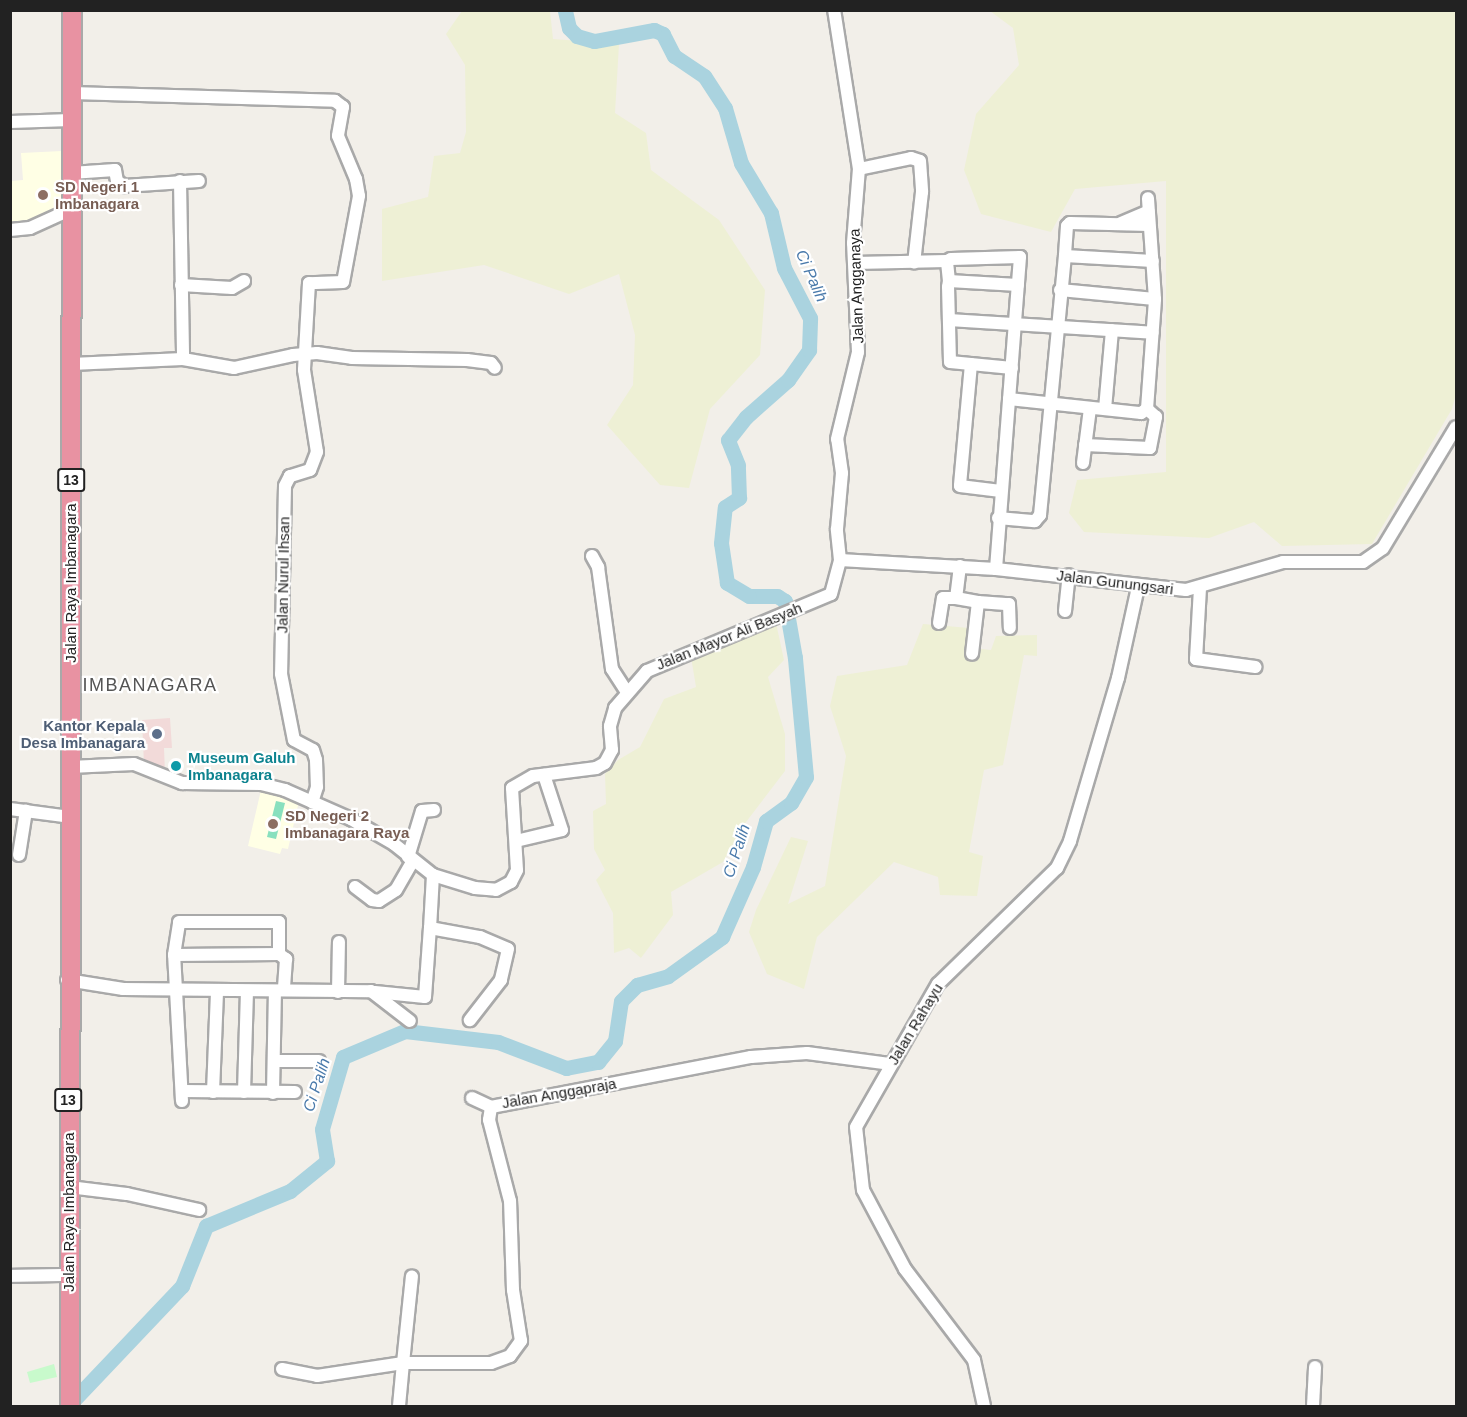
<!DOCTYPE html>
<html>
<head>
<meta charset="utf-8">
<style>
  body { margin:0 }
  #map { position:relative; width:1467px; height:1417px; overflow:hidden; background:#f2efe9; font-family:Helvetica,sans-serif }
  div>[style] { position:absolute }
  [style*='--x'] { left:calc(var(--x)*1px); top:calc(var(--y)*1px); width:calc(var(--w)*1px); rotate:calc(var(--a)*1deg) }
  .commercial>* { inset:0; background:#f2dad9 }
  .education>* { inset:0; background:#ffffe5 }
  .farmland>* { inset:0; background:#eef0d5 }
  .park>* { inset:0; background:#c8facc }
  .pitch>* { inset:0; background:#88e0be }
  .river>* { height:15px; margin:-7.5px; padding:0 7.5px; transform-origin:7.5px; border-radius:7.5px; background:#aad3df }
  .roads { filter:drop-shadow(2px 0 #a9a9a9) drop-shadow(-2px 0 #a9a9a9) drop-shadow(0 2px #a9a9a9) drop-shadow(0 -2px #a9a9a9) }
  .minor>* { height:12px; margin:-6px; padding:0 6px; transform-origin:6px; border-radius:6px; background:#fff }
  .highway>* { height:18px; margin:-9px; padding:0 9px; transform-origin:9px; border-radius:9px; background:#e892a2 }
  .dots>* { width:16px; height:16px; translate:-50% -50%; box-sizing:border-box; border:3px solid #fff; border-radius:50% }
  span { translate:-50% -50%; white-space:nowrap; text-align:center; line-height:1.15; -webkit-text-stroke:4.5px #fff; paint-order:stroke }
  .shield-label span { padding:2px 4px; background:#fff; border:2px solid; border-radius:4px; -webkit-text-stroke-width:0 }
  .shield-label { font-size:14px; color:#222; font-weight:700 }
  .education-label { font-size:15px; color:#785e54; font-weight:700 }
  .left { translate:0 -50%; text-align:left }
  .street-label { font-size:15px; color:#222 }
  .service-label { font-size:15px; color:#4e5e75; font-weight:700 }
  .right { translate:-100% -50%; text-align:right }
  .culture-label { font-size:15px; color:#0d838f; font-weight:700 }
  .water-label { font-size:16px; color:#4a7aab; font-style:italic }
  .quarter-label { font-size:18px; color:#555; letter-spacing:1.5px }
  .frame { position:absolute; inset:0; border:12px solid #222; pointer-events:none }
</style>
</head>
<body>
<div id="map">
  <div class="commercial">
    <i style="clip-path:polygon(170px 718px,172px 748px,164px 748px,165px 773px,144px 764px,142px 720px)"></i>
  </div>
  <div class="education">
    <i style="clip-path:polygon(62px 151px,63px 210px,31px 225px,11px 226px,11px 181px,23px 180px,21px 153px)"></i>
    <i style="clip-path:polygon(261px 790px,299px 801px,288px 849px,282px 848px,280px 854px,248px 846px)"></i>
  </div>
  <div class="farmland">
    <i style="clip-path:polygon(462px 11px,550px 11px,553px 39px,619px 44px,615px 113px,646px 133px,651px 170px,719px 220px,765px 290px,760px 355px,710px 409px,689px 488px,660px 485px,607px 425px,633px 385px,635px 335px,619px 274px,569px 294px,484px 265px,382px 281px,382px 209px,428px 197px,434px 156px,460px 153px,466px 132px,465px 65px,446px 34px)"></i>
    <i style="clip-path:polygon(990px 11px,1456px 11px,1456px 394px,1452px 409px,1372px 544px,1282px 546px,1254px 522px,1209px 538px,1084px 532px,1069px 513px,1077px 480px,1166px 472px,1166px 181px,1075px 189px,1051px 232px,981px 214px,964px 170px,976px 114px,1019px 65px,1013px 28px)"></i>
    <i style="clip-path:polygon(776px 623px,784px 660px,768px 677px,785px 734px,785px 771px,743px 826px,723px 862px,671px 892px,673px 915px,641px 958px,629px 948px,614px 953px,613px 913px,596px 880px,605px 870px,594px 849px,593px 811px,606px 804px,605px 774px,618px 760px,640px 747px,664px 699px,696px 687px,691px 657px)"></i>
    <i style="clip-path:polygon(923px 624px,969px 628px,971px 648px,991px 650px,996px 636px,1037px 635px,1037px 656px,1024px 655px,1003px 765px,984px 770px,969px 852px,983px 856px,977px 896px,940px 895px,938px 877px,894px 862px,817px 937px,804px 989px,767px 974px,749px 932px,756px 910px,791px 837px,808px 841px,788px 904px,825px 886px,846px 756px,830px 706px,837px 676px,907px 665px)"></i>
  </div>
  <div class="park">
    <i style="clip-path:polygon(54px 1364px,57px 1377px,30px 1383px,27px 1372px)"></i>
  </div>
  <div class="pitch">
    <i style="clip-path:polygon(276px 801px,285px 803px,276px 839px,267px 837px)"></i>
  </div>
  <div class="river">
    <i style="--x:68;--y:1406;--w:166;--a:-46.5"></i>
    <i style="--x:182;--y:1286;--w:65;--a:-68.2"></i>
    <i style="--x:206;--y:1226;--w:91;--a:-22.6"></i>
    <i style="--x:290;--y:1191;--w:48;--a:-39"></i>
    <i style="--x:327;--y:1161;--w:32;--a:-99"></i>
    <i style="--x:322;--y:1129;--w:75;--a:-73.7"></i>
    <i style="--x:343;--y:1057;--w:67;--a:-22.8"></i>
    <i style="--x:405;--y:1031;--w:94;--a:6.7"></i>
    <i style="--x:498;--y:1042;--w:73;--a:20.9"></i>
    <i style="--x:566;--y:1068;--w:33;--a:-11"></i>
    <i style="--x:598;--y:1062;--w:27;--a:-51"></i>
    <i style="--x:615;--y:1041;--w:40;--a:-81.5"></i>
    <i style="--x:621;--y:1001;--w:23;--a:-45"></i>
    <i style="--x:637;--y:985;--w:32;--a:-16"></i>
    <i style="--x:668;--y:976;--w:67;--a:-35.8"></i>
    <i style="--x:722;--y:937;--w:77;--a:-66.1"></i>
    <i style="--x:753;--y:867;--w:48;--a:-74.2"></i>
    <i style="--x:766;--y:821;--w:31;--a:-36"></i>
    <i style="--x:791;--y:803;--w:30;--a:-60"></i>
    <i style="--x:806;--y:777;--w:120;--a:-95.3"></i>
    <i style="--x:795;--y:658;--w:58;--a:-100"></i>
    <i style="--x:785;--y:601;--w:9;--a:-148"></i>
    <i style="--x:777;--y:596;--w:28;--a:180"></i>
    <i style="--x:749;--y:596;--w:26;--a:-149"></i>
    <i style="--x:727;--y:583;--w:40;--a:-98.5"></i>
    <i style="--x:721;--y:543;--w:36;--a:-84"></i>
    <i style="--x:725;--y:507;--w:17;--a:-33"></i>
    <i style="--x:739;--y:498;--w:33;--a:-92"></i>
    <i style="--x:738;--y:465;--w:27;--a:-112"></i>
    <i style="--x:728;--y:440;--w:29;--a:-52"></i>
    <i style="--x:746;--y:417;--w:56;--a:-41.4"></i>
    <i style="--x:788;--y:380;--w:37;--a:-55"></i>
    <i style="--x:809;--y:350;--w:32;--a:-88"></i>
    <i style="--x:810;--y:318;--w:56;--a:-117.5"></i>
    <i style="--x:784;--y:268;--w:57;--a:-103.3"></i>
    <i style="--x:771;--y:213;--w:58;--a:-121"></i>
    <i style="--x:741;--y:163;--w:57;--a:-106.2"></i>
    <i style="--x:725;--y:108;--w:38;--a:-123"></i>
    <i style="--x:704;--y:76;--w:36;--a:-146"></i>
    <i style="--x:674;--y:56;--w:25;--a:-117"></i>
    <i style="--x:663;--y:34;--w:10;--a:-156"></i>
    <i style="--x:654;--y:30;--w:61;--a:169.6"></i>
    <i style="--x:594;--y:41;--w:18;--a:-164"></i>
    <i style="--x:577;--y:36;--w:11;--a:-135"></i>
    <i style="--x:569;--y:28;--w:18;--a:-103"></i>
  </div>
  <div class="roads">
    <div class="minor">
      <i style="--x:72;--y:93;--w:263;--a:1.7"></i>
      <i style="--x:335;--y:101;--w:10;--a:37"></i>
      <i style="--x:343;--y:107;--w:29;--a:100"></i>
      <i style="--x:338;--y:136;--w:47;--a:67.3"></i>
      <i style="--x:356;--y:179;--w:17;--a:80"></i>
      <i style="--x:359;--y:196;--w:87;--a:100.5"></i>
      <i style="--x:343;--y:282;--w:34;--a:178"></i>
      <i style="--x:309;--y:283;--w:87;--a:93.3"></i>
      <i style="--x:304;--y:370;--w:83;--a:81"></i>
      <i style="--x:317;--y:452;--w:19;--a:111"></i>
      <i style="--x:310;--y:470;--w:21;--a:163"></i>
      <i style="--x:290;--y:476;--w:11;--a:117"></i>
      <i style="--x:285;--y:486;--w:188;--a:91.2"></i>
      <i style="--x:281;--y:674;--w:67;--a:78.9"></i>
      <i style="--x:294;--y:740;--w:21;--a:28"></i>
      <i style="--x:313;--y:750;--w:10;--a:73"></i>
      <i style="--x:316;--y:760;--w:27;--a:88"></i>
      <i style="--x:317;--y:787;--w:16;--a:108"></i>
      <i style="--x:10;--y:122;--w:61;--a:-1.9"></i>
      <i style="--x:859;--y:169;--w:53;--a:-11.9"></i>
      <i style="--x:911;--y:158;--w:9;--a:18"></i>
      <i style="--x:920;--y:161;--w:31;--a:86"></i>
      <i style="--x:922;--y:192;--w:71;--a:96.4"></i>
      <i style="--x:71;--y:173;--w:44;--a:-3.9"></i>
      <i style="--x:115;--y:170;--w:11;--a:80"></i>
      <i style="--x:117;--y:181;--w:9;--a:36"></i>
      <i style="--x:124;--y:186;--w:75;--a:-3.8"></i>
      <i style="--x:180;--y:181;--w:178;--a:89"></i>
      <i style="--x:1121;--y:223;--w:30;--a:-23"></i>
      <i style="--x:1149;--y:225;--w:79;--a:-178.5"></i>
      <i style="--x:1070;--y:223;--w:4;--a:135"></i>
      <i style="--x:1067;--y:226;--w:30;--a:94"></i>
      <i style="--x:1065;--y:256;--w:88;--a:3.3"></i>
      <i style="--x:10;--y:230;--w:20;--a:-6"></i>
      <i style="--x:30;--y:228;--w:46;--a:-24.3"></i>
      <i style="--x:855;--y:263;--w:92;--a:-1.2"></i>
      <i style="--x:949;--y:281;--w:20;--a:-96"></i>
      <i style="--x:947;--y:261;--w:4;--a:-27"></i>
      <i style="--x:951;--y:259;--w:69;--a:-1.7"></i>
      <i style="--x:1020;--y:257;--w:313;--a:94.4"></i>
      <i style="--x:181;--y:285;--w:51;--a:3.4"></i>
      <i style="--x:232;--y:288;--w:14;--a:-30"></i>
      <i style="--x:1060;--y:290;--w:95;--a:5.4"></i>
      <i style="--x:949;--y:320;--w:204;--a:3.6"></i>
      <i style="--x:71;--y:364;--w:112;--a:-2.6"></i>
      <i style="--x:183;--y:359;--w:52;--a:10"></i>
      <i style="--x:234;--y:368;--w:60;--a:-12.4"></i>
      <i style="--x:293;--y:355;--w:24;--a:-5"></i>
      <i style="--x:317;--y:353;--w:35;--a:8"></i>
      <i style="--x:352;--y:358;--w:115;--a:1"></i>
      <i style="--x:467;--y:360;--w:24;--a:7"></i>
      <i style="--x:491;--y:363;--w:6;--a:51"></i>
      <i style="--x:971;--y:364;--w:122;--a:95.2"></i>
      <i style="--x:960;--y:486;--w:41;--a:7"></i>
      <i style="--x:1012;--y:368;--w:62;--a:-174.5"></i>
      <i style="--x:950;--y:362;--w:75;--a:-91.5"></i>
      <i style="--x:948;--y:287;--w:6;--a:-81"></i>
      <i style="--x:949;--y:281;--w:69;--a:3.3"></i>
      <i style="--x:1009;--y:399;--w:133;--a:6.1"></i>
      <i style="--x:1141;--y:413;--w:7;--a:-34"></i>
      <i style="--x:1105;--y:409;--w:79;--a:-84.9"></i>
      <i style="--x:1147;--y:409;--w:110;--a:-85.8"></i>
      <i style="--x:1155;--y:299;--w:101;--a:-94"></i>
      <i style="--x:1085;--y:445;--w:65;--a:2.6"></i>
      <i style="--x:1150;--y:448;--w:32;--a:-79"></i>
      <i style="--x:1156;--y:417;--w:12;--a:-138"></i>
      <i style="--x:1083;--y:463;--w:55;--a:-82.7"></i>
      <i style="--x:998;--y:518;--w:37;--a:5"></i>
      <i style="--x:1035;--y:521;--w:8;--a:-50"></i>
      <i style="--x:1040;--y:515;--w:260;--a:-84.5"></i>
      <i style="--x:592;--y:556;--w:13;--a:61"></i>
      <i style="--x:598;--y:567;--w:103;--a:82.2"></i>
      <i style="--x:612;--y:669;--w:27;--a:57"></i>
      <i style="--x:840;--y:560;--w:156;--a:3.3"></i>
      <i style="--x:996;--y:569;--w:191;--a:6.3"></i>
      <i style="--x:1186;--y:590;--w:101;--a:-16.1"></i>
      <i style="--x:1283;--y:562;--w:80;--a:0"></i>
      <i style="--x:1363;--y:562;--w:24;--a:-35"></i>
      <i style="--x:1383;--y:548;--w:141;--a:-58.9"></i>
      <i style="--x:960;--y:566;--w:32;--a:97"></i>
      <i style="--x:956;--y:598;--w:22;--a:10"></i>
      <i style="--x:978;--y:602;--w:52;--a:96.6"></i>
      <i style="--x:1200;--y:588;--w:71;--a:93.2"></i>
      <i style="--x:1196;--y:659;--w:60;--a:7.7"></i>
      <i style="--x:978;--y:602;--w:31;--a:4"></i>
      <i style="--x:1009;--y:604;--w:24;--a:88"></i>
      <i style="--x:1065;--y:611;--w:36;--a:-84"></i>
      <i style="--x:939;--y:623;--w:25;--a:-81"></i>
      <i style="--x:943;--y:598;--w:13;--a:0"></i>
      <i style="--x:70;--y:767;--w:64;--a:-2.7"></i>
      <i style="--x:134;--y:764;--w:52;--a:21.6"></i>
      <i style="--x:182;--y:783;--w:79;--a:0.7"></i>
      <i style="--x:261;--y:784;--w:25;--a:14"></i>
      <i style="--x:285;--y:790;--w:72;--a:23.7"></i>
      <i style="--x:351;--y:819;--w:50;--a:30.2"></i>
      <i style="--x:394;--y:844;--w:50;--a:38.5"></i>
      <i style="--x:433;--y:875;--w:44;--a:17.2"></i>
      <i style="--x:475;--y:888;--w:21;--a:5"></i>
      <i style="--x:496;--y:890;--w:17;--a:-28"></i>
      <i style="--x:511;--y:882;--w:13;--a:-63"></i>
      <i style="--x:517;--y:870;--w:82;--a:-93.5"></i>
      <i style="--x:512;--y:788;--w:24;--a:-30"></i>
      <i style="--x:533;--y:776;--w:64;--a:-7.2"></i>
      <i style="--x:596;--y:768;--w:10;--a:-29"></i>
      <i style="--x:605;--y:763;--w:15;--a:-62"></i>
      <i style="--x:612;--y:750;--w:24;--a:-95"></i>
      <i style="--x:610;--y:726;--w:19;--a:-74"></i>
      <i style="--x:615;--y:708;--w:49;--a:-49.1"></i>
      <i style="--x:647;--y:671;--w:199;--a:-22.7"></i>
      <i style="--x:831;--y:594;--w:35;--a:-75"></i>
      <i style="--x:840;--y:560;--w:31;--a:-96"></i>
      <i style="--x:837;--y:529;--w:56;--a:-84.9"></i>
      <i style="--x:842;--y:473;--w:34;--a:-98"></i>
      <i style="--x:837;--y:439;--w:89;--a:-76.4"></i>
      <i style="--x:858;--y:352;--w:109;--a:-92.6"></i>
      <i style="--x:853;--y:243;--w:74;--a:-85.4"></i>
      <i style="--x:859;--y:169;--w:161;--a:-98.9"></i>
      <i style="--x:10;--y:809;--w:62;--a:7.5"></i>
      <i style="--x:516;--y:841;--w:47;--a:-13.4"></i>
      <i style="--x:562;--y:830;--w:58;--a:-108.1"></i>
      <i style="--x:19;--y:855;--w:45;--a:-81"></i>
      <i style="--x:408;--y:857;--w:48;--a:-73.1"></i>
      <i style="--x:422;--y:811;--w:12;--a:-5"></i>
      <i style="--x:433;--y:875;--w:53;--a:93.2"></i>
      <i style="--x:430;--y:928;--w:51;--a:10.2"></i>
      <i style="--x:480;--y:937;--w:30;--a:23"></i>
      <i style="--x:508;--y:949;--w:32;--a:103"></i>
      <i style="--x:501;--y:980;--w:51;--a:127.8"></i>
      <i style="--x:355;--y:887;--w:21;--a:37"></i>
      <i style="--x:372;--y:900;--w:7;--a:8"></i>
      <i style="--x:379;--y:901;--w:20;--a:-33"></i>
      <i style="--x:396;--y:890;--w:34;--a:-60"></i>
      <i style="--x:174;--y:955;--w:105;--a:-0.5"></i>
      <i style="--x:67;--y:980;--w:57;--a:9.1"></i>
      <i style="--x:123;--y:989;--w:248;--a:0.5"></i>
      <i style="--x:371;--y:991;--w:49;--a:37.6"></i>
      <i style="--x:338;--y:992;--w:50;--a:-88.9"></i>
      <i style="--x:375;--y:992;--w:50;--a:5.7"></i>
      <i style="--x:425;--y:997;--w:69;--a:-85.9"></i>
      <i style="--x:274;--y:1061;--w:45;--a:0"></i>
      <i style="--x:182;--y:1091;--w:113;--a:0.5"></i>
      <i style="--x:213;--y:1092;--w:101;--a:-87.7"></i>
      <i style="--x:244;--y:1092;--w:100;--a:-88.3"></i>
      <i style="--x:273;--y:1093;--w:102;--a:-88.9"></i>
      <i style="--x:472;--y:1098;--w:21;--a:25"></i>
      <i style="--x:182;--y:1101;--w:146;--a:-93.1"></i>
      <i style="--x:174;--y:955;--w:33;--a:-81"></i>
      <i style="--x:179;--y:922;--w:100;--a:0"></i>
      <i style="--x:279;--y:922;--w:32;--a:90"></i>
      <i style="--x:279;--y:954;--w:9;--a:36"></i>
      <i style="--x:286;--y:959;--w:31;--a:94"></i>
      <i style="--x:69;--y:1187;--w:58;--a:6.9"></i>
      <i style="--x:127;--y:1194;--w:74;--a:12.5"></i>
      <i style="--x:10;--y:1276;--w:60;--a:-1"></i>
      <i style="--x:282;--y:1369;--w:36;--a:11"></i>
      <i style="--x:317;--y:1376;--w:87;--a:-8.6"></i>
      <i style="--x:403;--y:1363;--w:87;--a:-84.1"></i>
      <i style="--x:399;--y:1406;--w:43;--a:-84.7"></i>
      <i style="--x:403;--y:1363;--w:88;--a:0"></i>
      <i style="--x:491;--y:1363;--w:20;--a:-20"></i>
      <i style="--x:510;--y:1356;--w:19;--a:-54"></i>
      <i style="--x:521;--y:1341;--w:52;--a:-98.9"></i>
      <i style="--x:513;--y:1290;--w:89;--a:-91.9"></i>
      <i style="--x:510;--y:1201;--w:84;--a:-104.5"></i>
      <i style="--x:489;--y:1120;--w:13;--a:-81"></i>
      <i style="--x:491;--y:1107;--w:265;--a:-10.9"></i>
      <i style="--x:751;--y:1057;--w:56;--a:-4.1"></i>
      <i style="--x:807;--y:1053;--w:85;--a:7.5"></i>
      <i style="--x:984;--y:1406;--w:47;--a:-102.3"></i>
      <i style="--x:974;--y:1360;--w:114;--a:-127.2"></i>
      <i style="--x:905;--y:1269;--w:89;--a:-118"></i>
      <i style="--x:863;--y:1190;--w:63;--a:-96.3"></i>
      <i style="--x:856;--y:1127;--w:165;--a:-60.2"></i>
      <i style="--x:938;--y:984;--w:166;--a:-44.3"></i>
      <i style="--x:1057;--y:868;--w:30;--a:-64"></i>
      <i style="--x:1070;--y:841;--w:170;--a:-73.6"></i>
      <i style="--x:1118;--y:678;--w:93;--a:-77.6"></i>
      <i style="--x:1313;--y:1406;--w:39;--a:-87"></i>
    </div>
    <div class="highway">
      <i style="--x:70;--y:1406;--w:1396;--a:-89.92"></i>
    </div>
  </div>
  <div class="dots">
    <i style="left:43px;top:195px;background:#8d6e63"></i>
    <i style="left:157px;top:734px;background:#5c6f8a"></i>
    <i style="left:176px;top:766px;background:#0f9aa8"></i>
    <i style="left:273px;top:824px;background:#8d6e63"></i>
  </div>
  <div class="shield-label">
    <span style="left:71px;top:480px">13</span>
    <span style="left:68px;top:1100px">13</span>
  </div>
  <div class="education-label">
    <span class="left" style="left:55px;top:195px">SD Negeri 1<br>Imbanagara</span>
    <span class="left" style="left:285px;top:824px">SD Negeri 2<br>Imbanagara Raya</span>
  </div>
  <div class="street-label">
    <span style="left:856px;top:286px;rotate:-92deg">Jalan Angganaya</span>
    <span style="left:283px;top:575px;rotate:-89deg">Jalan Nurul Ihsan</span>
    <span style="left:1115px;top:582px;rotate:7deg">Jalan Gunungsari</span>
    <span style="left:71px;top:583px;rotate:-90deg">Jalan Raya Imbanagara</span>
    <span style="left:729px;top:636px;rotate:-22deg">Jalan Mayor Ali Basyah</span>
    <span style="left:915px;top:1024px;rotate:-59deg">Jalan Rahayu</span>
    <span style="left:559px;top:1093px;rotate:-10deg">Jalan Anggapraja</span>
    <span style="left:69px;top:1212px;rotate:-90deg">Jalan Raya Imbanagara</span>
  </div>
  <div class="service-label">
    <span class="right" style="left:145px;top:734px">Kantor Kepala<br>Desa Imbanagara</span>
  </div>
  <div class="culture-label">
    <span class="left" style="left:188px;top:766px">Museum Galuh<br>Imbanagara</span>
  </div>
  <div class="water-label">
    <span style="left:811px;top:276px;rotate:66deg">Ci Palih</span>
    <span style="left:737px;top:851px;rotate:-72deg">Ci Palih</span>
    <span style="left:317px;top:1085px;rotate:-72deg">Ci Palih</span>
  </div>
  <div class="quarter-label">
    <span style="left:150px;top:685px">IMBANAGARA</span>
  </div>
  <div class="frame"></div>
</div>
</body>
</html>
